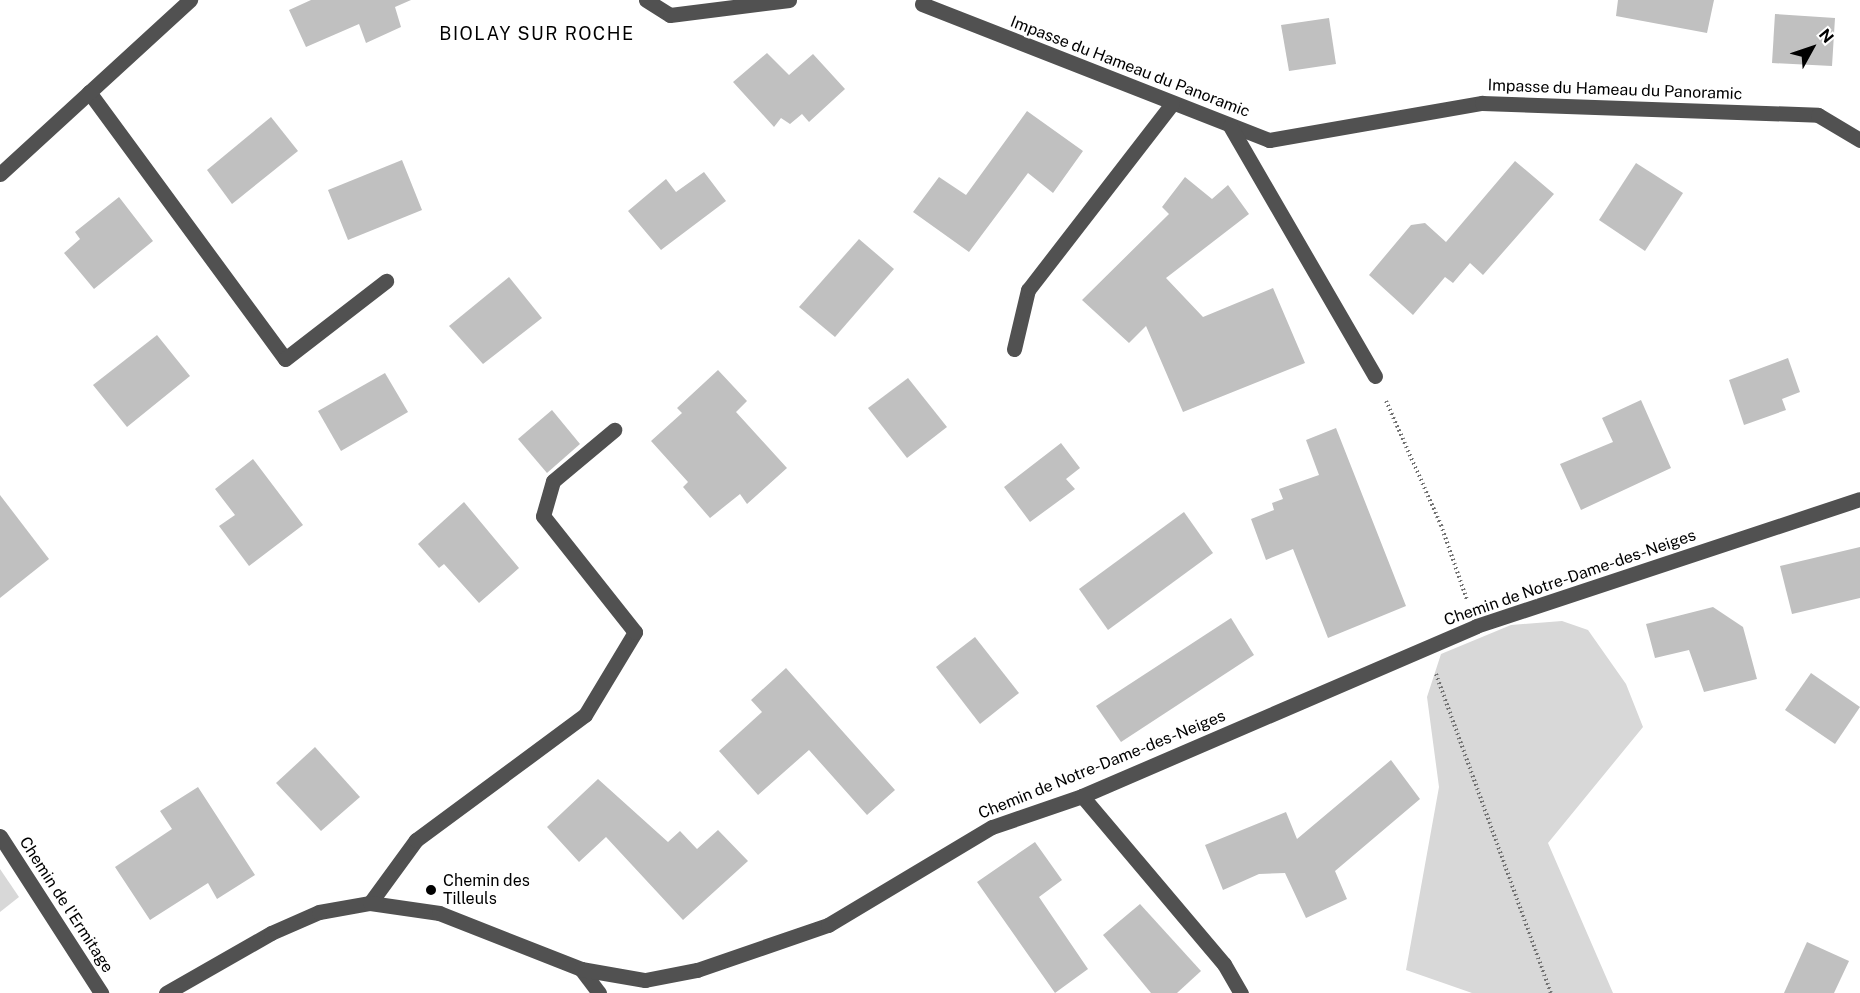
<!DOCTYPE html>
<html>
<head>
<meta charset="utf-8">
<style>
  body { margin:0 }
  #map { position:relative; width:1860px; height:993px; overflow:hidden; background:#fff; font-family:"Public Sans",sans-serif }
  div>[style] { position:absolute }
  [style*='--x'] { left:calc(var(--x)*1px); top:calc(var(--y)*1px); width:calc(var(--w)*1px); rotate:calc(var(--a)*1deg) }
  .green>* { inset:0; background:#d8d8d8 }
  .building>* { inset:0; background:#c0c0c0 }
  .path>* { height:4px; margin-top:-2px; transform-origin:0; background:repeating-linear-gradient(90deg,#737373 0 1.5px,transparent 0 4.5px) }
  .minor>* { height:15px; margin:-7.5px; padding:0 7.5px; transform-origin:7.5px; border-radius:7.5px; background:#515151 }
  .dots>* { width:16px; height:16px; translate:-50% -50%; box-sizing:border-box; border:3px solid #fff; border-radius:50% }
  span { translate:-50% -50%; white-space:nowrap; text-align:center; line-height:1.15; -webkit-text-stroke:4.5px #fff; paint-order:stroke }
  .street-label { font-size:16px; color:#000 }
  .poi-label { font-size:16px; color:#000 }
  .left { translate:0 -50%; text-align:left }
  .neighbourhood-label { font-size:18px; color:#000; letter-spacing:1.5px }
  .north { position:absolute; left:1782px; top:18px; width:60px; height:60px; -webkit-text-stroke:4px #fff; paint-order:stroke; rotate:50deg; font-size:16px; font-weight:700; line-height:24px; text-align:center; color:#000 }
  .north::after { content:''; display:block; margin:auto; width:21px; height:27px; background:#000; clip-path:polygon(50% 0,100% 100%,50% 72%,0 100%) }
</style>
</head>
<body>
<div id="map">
  <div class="green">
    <i style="clip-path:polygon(1562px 621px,1588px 630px,1626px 684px,1643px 727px,1548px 843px,1613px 993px,1472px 993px,1406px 970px,1439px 787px,1427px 697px,1441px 654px,1511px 625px)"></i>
    <i style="clip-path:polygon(0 869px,19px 897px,0 912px)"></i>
  </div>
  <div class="building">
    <i style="clip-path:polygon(311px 0,411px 0,395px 7px,401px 27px,366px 43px,359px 24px,306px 47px,289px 10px)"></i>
    <i style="clip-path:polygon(1618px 0,1714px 0,1707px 33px,1616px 16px)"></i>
    <i style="clip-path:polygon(1775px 14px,1835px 18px,1832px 66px,1772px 63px)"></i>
    <i style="clip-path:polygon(1329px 18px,1336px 64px,1289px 71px,1281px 25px)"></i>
    <i style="clip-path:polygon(767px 53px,789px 75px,813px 54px,845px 89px,809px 122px,802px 114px,790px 124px,781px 118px,774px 127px,733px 82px)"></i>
    <i style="clip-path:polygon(1027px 111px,1083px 151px,1053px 193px,1028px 173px,969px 252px,913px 212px,939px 177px,966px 195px)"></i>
    <i style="clip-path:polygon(271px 117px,298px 151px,232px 204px,207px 170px)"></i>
    <i style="clip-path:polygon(402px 160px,422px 210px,348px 240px,328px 190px)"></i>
    <i style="clip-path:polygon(1515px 161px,1554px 194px,1483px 275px,1470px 263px,1453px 283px,1445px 277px,1413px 315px,1369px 275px,1411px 225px,1425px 223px,1446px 242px)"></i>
    <i style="clip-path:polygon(1636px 163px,1683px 193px,1645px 251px,1599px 220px)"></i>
    <i style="clip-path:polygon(704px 172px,726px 201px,661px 250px,628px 211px,666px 179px,676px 192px)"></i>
    <i style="clip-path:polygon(1185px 177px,1212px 199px,1228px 185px,1249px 214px,1166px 278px,1203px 317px,1273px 288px,1305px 363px,1183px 412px,1146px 326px,1129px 343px,1082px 300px,1169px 214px,1162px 207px)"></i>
    <i style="clip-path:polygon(119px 197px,153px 241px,94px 289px,64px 253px,80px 239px,75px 232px)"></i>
    <i style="clip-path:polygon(859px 239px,894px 269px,835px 337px,799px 307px)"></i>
    <i style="clip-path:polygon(509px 277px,542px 318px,483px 364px,449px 326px)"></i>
    <i style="clip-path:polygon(157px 335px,190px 376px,127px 427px,93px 385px)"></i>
    <i style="clip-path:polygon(1788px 358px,1800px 392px,1782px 399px,1786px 410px,1744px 425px,1729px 380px)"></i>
    <i style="clip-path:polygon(718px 370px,747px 401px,736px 412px,787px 468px,747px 504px,740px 494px,710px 518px,683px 487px,688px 482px,651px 441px,682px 413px,677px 408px)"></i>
    <i style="clip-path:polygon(385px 373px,408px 412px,341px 451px,318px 411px)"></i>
    <i style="clip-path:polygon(908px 378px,947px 427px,907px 458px,868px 408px)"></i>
    <i style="clip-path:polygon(1641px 400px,1671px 468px,1581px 510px,1560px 464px,1613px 442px,1602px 418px)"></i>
    <i style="clip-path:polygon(552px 410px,580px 444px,547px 473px,518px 439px)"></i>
    <i style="clip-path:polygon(1336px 428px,1406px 606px,1328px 638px,1293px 549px,1266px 560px,1251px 519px,1274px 510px,1272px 503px,1283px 499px,1279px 489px,1319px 475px,1306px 440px)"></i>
    <i style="clip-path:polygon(1061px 443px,1080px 468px,1066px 479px,1075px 489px,1030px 522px,1004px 487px)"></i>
    <i style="clip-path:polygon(253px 459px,303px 525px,249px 566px,219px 526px,235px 515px,215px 489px)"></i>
    <i style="clip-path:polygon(0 495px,49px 559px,0 598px)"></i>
    <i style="clip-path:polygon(464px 502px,519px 568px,479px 603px,444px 564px,439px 568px,418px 544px)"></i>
    <i style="clip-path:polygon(1184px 512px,1213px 553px,1108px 630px,1079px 589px)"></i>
    <i style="clip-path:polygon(1860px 547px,1860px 598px,1792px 614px,1780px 566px)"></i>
    <i style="clip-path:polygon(1713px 607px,1743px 627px,1757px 679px,1704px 692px,1689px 650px,1655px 658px,1646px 624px)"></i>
    <i style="clip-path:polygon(1231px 618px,1254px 655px,1121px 742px,1096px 706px)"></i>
    <i style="clip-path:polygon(975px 637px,1019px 693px,980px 724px,936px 667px)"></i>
    <i style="clip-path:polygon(786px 668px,895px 790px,867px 815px,809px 750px,758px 795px,719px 751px,762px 712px,751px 700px)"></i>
    <i style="clip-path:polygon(1811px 673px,1860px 707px,1835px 744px,1785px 710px)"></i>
    <i style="clip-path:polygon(315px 747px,360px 797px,321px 831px,276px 783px)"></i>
    <i style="clip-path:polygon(1391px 760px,1420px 799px,1335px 871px,1347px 899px,1306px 918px,1285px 873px,1259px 874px,1223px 890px,1205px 845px,1286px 812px,1297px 839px)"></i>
    <i style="clip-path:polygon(598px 779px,668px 842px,680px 831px,697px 849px,718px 830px,748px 861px,683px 920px,606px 837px,579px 862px,547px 827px)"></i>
    <i style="clip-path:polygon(198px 787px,255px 875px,217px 899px,208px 883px,150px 920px,115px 867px,172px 829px,160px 811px)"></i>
    <i style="clip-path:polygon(1035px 842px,1062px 880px,1039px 897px,1088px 969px,1055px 993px,977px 882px)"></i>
    <i style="clip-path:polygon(1140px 904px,1201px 971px,1177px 993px,1151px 993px,1103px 935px)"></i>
    <i style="clip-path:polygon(1807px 942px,1849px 961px,1834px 993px,1784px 993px)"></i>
  </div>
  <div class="path">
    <i style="--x:1386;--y:401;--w:136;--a:66.1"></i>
    <i style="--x:1441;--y:525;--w:79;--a:70.9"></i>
    <i style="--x:1436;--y:674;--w:339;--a:70.2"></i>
  </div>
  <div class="minor">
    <i style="--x:646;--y:0;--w:28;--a:32"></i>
    <i style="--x:670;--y:15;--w:120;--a:-7.2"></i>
    <i style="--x:922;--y:4;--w:373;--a:21.4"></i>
    <i style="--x:1269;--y:140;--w:216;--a:-9.9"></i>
    <i style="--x:1482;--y:103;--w:336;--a:2"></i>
    <i style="--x:1818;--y:115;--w:49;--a:30.8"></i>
    <i style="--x:89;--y:92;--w:331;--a:53.7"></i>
    <i style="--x:285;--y:359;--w:128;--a:-37.7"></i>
    <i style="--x:1230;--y:126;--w:289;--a:59.9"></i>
    <i style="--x:0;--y:174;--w:258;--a:-42.5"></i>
    <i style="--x:1014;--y:349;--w:61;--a:-76.7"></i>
    <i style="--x:1028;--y:290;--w:235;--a:-52.3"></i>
    <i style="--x:1082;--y:796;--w:220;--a:49.8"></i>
    <i style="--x:1224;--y:964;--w:34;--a:60"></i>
    <i style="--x:0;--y:836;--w:187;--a:57.2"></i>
    <i style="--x:370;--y:903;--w:78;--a:-53.9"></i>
    <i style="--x:416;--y:840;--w:210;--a:-36.5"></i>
    <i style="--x:585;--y:715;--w:97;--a:-58.9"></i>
    <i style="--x:635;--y:632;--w:148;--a:-128.4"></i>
    <i style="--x:543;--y:516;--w:36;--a:-74"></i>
    <i style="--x:553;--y:481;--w:80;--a:-39.9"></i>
    <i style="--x:581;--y:969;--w:30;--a:53"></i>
    <i style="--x:166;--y:993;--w:121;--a:-29.7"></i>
    <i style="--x:271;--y:933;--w:52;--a:-23.6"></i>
    <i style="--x:319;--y:912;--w:52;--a:-10"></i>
    <i style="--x:370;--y:903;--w:70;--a:8.2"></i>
    <i style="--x:439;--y:913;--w:153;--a:21.5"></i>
    <i style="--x:581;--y:969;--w:65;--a:9.8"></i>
    <i style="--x:645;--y:980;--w:53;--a:-10.9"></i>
    <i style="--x:697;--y:970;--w:139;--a:-19"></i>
    <i style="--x:828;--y:925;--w:191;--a:-30.9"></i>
    <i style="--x:992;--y:827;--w:95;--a:-19"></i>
    <i style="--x:1082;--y:796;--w:429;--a:-23.3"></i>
    <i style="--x:1476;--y:626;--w:404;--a:-18.3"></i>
  </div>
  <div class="dots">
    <i style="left:431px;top:890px;background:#000"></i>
  </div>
  <div class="street-label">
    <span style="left:1130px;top:67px;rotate:21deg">Impasse du Hameau du Panoramic</span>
    <span style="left:1615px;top:90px;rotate:2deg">Impasse du Hameau du Panoramic</span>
    <span style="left:1570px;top:578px;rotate:-19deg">Chemin de Notre-Dame-des-Neiges</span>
    <span style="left:1102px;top:765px;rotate:-22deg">Chemin de Notre-Dame-des-Neiges</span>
    <span style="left:66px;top:905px;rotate:57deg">Chemin de l'Ermitage</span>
  </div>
  <div class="poi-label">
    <span class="left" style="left:443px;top:890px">Chemin des<br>Tilleuls</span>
  </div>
  <div class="neighbourhood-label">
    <span style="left:537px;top:34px">BIOLAY SUR ROCHE</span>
  </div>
  <div class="north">N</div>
</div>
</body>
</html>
